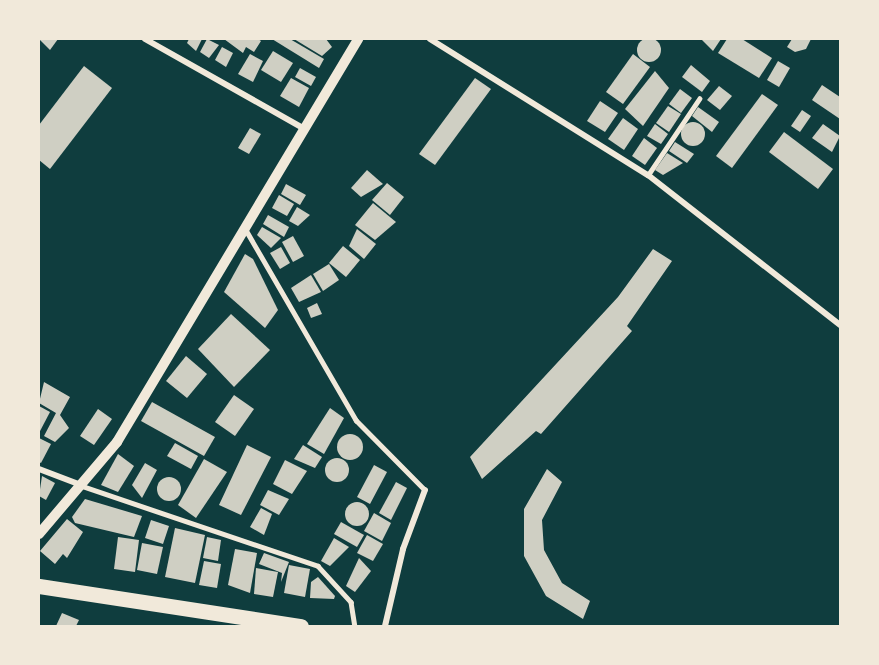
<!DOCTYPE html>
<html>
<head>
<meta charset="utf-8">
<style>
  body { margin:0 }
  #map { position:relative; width:879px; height:665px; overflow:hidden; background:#0f3d3e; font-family:"Golos Text",sans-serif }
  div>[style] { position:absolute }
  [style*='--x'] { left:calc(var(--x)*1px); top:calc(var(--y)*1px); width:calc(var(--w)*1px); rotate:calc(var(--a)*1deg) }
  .building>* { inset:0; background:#cfcfc3 }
  .round { border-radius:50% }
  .service>* { height:4.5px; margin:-2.25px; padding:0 2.25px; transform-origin:2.25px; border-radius:2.25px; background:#f1e9da }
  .minor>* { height:6px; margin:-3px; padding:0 3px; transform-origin:3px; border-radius:3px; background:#f1e9da }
  .tertiary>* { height:10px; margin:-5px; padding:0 5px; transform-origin:5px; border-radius:5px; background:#f1e9da }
  .primary>* { height:15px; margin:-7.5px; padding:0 7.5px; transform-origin:7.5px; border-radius:7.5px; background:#f1e9da }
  span { translate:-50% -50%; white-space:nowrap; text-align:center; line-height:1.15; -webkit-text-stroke:4.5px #f1e9da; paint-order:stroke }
  .frame { position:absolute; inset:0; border:40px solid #f1e9da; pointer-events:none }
</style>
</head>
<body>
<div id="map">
  <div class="building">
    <i class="round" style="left:637px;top:38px;width:24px;height:24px"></i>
    <i style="clip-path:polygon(39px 39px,58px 39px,50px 50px)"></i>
    <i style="clip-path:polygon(189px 39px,202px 39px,196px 51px,187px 43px)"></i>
    <i style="clip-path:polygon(207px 39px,219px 45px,209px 58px,200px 52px)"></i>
    <i style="clip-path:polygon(224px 39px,258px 39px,261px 41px,254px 52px,246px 47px,243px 53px)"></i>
    <i style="clip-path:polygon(272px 39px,290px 39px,324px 59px,319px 68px)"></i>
    <i style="clip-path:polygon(294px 39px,326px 39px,332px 47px,322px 56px)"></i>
    <i style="clip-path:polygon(701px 39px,721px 39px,713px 51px)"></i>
    <i style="clip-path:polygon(727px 39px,742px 39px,772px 58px,759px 78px,718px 53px)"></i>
    <i style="clip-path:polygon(792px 39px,811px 39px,806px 49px,795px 52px,787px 47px)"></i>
    <i style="clip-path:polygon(222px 47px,233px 53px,226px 67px,215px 60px)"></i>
    <i style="clip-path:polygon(273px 51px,293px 63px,281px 82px,261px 70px)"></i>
    <i style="clip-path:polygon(250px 54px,263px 61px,253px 82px,238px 74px)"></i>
    <i style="clip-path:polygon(633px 54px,650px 67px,623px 104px,606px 92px)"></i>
    <i style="clip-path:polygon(778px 61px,790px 68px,779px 87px,767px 80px)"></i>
    <i style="clip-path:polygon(691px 65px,710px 81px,702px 92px,682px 77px)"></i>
    <i style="clip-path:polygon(84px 66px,112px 88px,50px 169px,39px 160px,39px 125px)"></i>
    <i style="clip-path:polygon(300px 68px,316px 77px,311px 86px,295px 77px)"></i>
    <i style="clip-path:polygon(655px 71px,669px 88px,643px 126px,625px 109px)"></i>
    <i style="clip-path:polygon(291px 78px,309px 88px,299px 107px,280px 96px)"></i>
    <i style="clip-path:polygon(475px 78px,491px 89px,435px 165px,419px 154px)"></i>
    <i style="clip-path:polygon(822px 85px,840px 97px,840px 119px,812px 100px)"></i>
    <i style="clip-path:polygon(719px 86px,732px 96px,720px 110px,707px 100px)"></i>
    <i style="clip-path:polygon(680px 89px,692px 98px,681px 113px,669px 104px)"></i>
    <i style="clip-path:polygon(762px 94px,778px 105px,732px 168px,716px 156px)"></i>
    <i style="clip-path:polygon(600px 101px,618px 113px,605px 132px,587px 121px)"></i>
    <i style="clip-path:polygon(668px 106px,681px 114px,669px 132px,656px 123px)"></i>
    <i style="clip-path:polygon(698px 107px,719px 122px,712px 132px,692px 116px)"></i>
    <i style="clip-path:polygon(802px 110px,811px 116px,800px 132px,791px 126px)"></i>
    <i style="clip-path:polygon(623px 118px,638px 129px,624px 150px,608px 139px)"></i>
    <i class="round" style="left:681px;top:122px;width:24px;height:24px"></i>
    <i style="clip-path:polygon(655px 124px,668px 134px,661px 144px,647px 136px)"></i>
    <i style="clip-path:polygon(823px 124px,840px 136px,832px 152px,812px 138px)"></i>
    <i style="clip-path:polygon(250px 128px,261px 134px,249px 154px,238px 148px)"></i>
    <i style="clip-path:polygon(784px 132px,833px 169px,818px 189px,769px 152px)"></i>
    <i style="clip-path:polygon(644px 138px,657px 148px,645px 165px,632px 156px)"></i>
    <i style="clip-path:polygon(675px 142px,694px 154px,687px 163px,669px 151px)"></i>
    <i style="clip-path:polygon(667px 153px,683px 163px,663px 175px,655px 170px)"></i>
    <i style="clip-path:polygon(367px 170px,383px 184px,361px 197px,351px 188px)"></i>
    <i style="clip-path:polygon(387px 183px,404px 197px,390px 215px,372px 200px)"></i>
    <i style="clip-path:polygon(286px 184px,306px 195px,300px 205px,281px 194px)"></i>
    <i style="clip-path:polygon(279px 195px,294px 204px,287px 216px,272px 208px)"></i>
    <i style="clip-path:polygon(373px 203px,396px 222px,375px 240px,355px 225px)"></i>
    <i style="clip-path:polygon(297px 207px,310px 215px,298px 226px,289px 221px)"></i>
    <i style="clip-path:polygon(268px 215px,289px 227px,284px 237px,263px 224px)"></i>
    <i style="clip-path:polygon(262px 227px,281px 238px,271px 248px,257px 235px)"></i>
    <i style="clip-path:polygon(357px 229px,376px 244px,364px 259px,349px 246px)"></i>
    <i style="clip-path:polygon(293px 236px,304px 256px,293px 262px,282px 242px)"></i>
    <i style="clip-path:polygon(343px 246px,360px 260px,346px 277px,329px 263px)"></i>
    <i style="clip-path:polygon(281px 247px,290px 263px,280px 269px,270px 253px)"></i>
    <i style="clip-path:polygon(653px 249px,672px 261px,627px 326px,632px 331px,541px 434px,536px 431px,482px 479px,470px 457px,618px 297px)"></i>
    <i style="clip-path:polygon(245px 254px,253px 259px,278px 310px,265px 328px,224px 292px)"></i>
    <i style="clip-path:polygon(329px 264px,339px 280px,323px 291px,313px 274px)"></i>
    <i style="clip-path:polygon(311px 275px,321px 292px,299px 302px,291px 288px)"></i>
    <i style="clip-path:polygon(317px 303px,322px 314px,311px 318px,307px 308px)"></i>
    <i style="clip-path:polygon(231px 314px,270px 350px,234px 387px,198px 349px)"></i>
    <i style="clip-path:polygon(186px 356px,207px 374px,187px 398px,166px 381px)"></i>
    <i style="clip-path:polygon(44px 382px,70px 397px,60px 415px,69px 428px,55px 442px,44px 436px,56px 413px,39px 403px)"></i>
    <i style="clip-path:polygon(234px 395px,254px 409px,235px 436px,215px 422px)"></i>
    <i style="clip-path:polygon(152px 402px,215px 437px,204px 456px,141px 421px)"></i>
    <i style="clip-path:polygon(39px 406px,50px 412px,39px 433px)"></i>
    <i style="clip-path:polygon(330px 408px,344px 418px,324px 454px,307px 444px)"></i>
    <i style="clip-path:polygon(98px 409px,112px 419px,94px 445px,80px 436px)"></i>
    <i class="round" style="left:337px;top:434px;width:26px;height:26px"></i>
    <i style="clip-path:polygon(39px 438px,51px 444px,41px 463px,39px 462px)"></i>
    <i style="clip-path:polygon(175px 443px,198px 456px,191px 469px,167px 456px)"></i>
    <i style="clip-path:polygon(247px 445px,271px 457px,241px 515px,219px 505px)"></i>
    <i style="clip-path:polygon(303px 445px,322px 457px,315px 468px,294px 459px)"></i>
    <i style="clip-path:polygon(118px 454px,134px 466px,118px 492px,101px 485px)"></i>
    <i class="round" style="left:325px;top:458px;width:24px;height:24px"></i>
    <i style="clip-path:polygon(204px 459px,227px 472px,196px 518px,178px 505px)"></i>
    <i style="clip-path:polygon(285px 460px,307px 471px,292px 494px,273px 484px)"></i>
    <i style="clip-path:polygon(145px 463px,157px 470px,142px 498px,132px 485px)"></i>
    <i style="clip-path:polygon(374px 465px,387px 472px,370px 504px,357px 497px)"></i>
    <i style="clip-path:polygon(547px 469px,562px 482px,542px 520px,544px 550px,562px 583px,590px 601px,583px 619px,546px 596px,524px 556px,524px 509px)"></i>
    <i style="clip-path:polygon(42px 476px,55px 483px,46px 500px,39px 496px)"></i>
    <i class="round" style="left:157px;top:477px;width:24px;height:24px"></i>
    <i style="clip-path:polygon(396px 482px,407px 488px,391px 520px,379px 513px)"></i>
    <i style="clip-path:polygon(268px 490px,289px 499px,279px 515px,260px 505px)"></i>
    <i style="clip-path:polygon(85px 499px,142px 516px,134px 537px,75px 523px,72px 517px)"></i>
    <i class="round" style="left:345px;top:502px;width:24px;height:24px"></i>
    <i style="clip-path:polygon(261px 508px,272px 514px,264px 535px,250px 527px)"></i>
    <i style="clip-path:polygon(374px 513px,391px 523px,382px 541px,364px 531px)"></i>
    <i style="clip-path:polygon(67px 519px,83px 532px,67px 558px,63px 554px,55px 564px,40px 551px)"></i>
    <i style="clip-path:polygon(151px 520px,169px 526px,163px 544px,145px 538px)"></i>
    <i style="clip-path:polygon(341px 522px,364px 535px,357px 547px,334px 534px)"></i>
    <i style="clip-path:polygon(175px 528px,205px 535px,195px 583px,165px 577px)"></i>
    <i style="clip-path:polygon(367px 535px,383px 544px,373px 561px,357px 553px)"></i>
    <i style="clip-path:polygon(118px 537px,139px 540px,135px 572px,114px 569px)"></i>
    <i style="clip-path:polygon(207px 537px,221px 540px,218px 561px,203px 558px)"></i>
    <i style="clip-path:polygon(334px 538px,349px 547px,330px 566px,321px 561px)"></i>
    <i style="clip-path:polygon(142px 543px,163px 547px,157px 574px,137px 570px)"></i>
    <i style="clip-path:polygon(235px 549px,257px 553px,250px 593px,228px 585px)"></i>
    <i style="clip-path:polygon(264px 553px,289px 562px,281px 582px,282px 573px,259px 564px)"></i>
    <i style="clip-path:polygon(359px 558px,371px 571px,355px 592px,346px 586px)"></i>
    <i style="clip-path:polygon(204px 561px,221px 564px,217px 588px,199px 585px)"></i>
    <i style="clip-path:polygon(289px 565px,310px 569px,305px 597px,284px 593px)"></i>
    <i style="clip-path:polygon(256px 568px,278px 572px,273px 597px,254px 594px)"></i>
    <i style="clip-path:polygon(318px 577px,335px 596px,334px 599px,310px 598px,311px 582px)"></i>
    <i style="clip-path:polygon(62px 613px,79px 620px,76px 626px,56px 626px)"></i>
  </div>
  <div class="service">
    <i style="--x:648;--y:175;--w:92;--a:-56.1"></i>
    <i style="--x:246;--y:230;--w:220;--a:59.9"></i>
    <i style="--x:356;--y:420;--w:98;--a:45.4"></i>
    <i style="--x:82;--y:486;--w:249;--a:18.7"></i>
    <i style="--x:318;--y:566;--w:49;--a:47.5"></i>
    <i style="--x:351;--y:602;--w:24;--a:81"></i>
  </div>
  <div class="minor">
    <i style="--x:145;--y:39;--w:184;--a:29.4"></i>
    <i style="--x:430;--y:39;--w:257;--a:32"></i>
    <i style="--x:648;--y:175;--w:244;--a:38"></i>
    <i style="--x:39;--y:469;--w:45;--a:20.9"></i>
    <i style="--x:385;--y:626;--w:79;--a:-76.8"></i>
    <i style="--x:403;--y:549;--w:63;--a:-69.6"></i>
  </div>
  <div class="tertiary">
    <i style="--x:39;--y:534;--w:121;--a:-49.7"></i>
    <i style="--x:117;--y:442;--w:470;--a:-59.1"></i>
  </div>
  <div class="primary">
    <i style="--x:39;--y:586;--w:265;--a:8.7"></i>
  </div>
  <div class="frame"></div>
</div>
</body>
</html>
